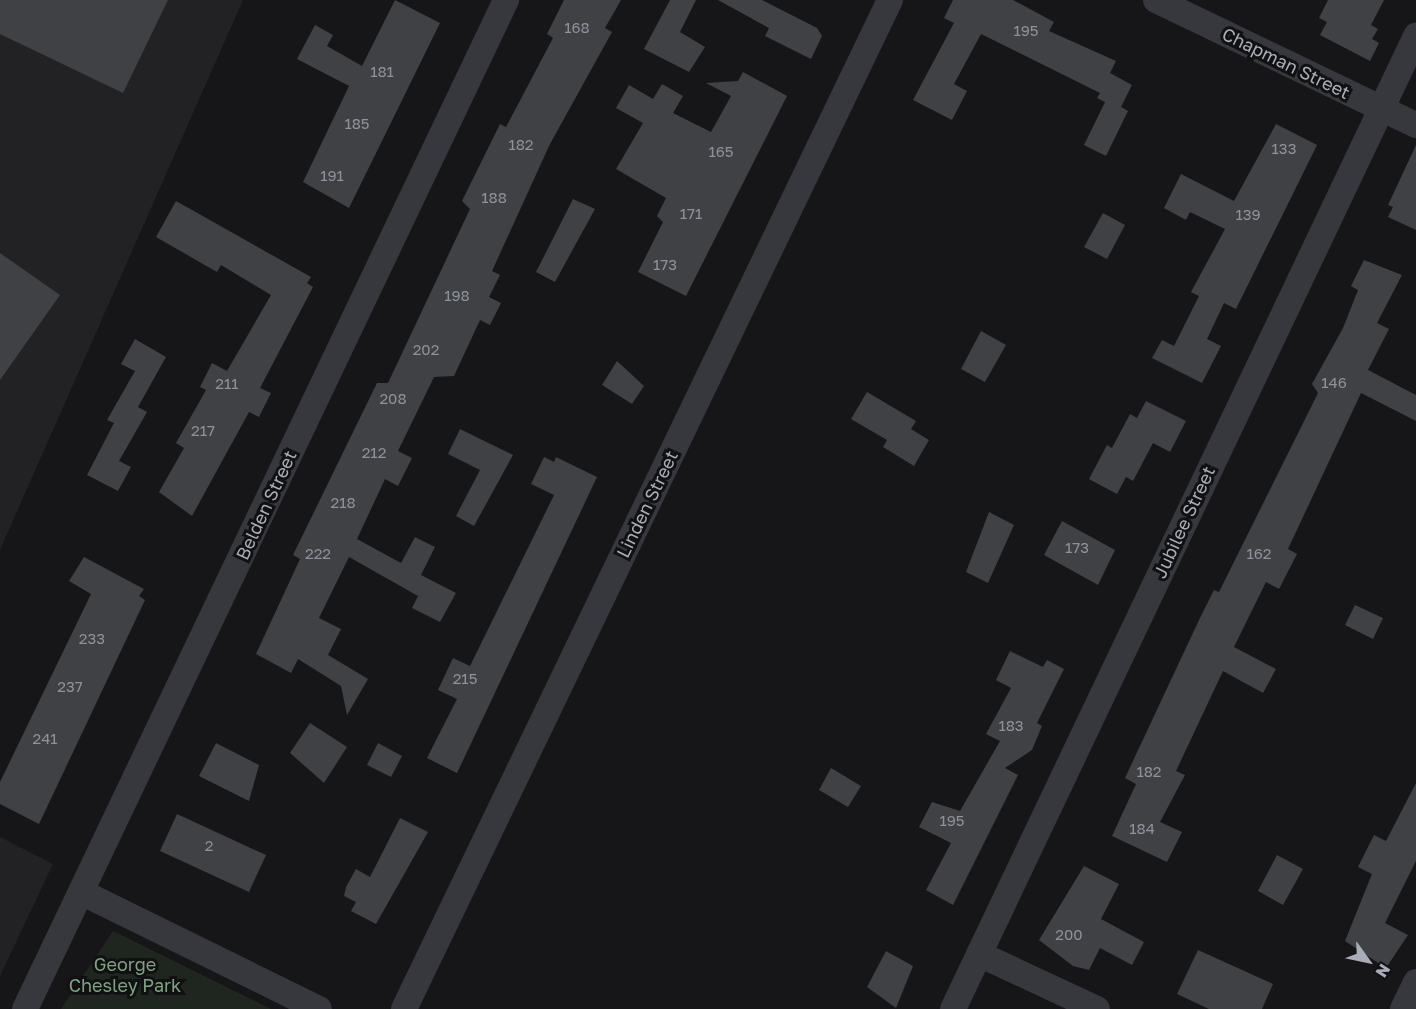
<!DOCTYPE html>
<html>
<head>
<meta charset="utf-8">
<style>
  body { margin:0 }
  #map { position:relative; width:1416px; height:1009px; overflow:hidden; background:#161618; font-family:"Golos Text",sans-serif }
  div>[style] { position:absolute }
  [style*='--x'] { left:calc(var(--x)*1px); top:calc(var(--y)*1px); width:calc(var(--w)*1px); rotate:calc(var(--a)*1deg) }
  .built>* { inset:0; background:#222225 }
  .green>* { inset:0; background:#1e261f }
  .building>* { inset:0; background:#404145 }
  .street>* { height:26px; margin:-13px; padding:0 13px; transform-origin:13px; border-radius:13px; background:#37383d }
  span { translate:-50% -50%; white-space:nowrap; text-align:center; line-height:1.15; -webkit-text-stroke:6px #111113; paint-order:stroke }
  .number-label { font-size:15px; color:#8e929b }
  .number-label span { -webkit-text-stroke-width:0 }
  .street-label { font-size:18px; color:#a8adb8 }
  .park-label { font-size:18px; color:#7fa381 }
  .north { position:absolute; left:1338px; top:931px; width:60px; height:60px; -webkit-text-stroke:4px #111113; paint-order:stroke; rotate:123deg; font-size:16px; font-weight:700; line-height:24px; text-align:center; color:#a8adb8 }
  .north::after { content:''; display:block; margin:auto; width:21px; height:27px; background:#a8adb8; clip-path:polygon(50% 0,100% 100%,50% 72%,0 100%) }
</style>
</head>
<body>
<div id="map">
  <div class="built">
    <i style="clip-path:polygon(0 0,243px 0,0 550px)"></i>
    <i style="clip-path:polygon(0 837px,53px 864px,0 976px)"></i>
  </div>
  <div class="green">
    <i style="clip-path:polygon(113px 931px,271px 1009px,61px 1009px)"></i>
  </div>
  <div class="building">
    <i style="clip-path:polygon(0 0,168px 0,123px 93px,0 34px)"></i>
    <i style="clip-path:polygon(395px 0,440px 23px,349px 208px,303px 182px,349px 86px,297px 59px,315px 25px,333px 35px,327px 46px,362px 66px)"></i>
    <i style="clip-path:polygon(564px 0,621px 0,605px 28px,612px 32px,550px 144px,492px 271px,500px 275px,489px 297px,501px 303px,490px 325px,480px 320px,454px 376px,434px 377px,398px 451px,412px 458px,398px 486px,385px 479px,357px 539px,401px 563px,415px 537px,435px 547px,421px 575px,456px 593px,440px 622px,412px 608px,418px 596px,349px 557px,319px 618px,341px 629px,328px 655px,368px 679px,347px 715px,341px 686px,298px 659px,291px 673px,256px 654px,300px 559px,293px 555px,377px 383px,388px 383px,470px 209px,462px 201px,500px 124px,506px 127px,553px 38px,547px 34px)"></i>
    <i style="clip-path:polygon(670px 0,696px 0,680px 32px,705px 47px,689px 72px,644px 49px)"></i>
    <i style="clip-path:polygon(718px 0,762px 0,817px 28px,822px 36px,811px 59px,765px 36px,769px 28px)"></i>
    <i style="clip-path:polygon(953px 0,1013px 0,1054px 22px,1049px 31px,1116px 61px,1110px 73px,1132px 85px,1121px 107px,1128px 111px,1106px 156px,1084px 145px,1105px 102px,1097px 98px,1100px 93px,981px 34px,954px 84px,967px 91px,952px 120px,913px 100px,954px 23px,944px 18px)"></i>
    <i style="clip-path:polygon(1328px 0,1384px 0,1371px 25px,1378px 29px,1372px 39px,1379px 43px,1370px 61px,1320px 35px,1327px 22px,1319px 18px)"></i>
    <i style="clip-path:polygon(743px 72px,787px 96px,686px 296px,638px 272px,663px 222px,657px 216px,666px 198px,616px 169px,643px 123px,616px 108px,629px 85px,653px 99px,662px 84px,683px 96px,673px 113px,711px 132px,731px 96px,706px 83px,738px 81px)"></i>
    <i style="clip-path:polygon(1276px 124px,1317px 145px,1236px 309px,1224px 303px,1207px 339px,1221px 346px,1202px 383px,1152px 358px,1162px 340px,1174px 346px,1199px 296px,1191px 292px,1225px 229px,1190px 212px,1186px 220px,1164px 208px,1181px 174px,1234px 201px)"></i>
    <i style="clip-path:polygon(1416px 145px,1416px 230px,1388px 217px,1393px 207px,1388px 205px)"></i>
    <i style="clip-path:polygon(573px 199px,595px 209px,555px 282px,536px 272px)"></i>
    <i style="clip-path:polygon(176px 201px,311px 277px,307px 283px,313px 287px,260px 388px,271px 393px,259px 417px,249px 412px,192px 516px,159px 492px,184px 448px,176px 443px,206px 390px,200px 387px,212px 363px,227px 371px,271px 295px,221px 265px,217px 272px,156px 237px)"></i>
    <i style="clip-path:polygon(1103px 213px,1125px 225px,1107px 259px,1084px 247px)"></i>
    <i style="clip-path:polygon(0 253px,60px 295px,0 380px)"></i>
    <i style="clip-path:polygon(1364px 260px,1402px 275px,1377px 323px,1389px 329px,1368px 370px,1416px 395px,1416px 421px,1361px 393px,1288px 549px,1297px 554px,1279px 589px,1266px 582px,1234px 647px,1276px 669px,1263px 693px,1223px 671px,1176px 771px,1185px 775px,1160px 822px,1182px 832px,1167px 862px,1112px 836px,1136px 784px,1125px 778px,1199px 620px,1214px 590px,1219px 592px,1318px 393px,1312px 384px,1343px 328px,1358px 290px,1351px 286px)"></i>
    <i style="clip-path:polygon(981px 331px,1006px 345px,985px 382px,961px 369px)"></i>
    <i style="clip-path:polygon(135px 339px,166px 357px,138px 407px,147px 412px,119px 461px,131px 467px,118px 491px,87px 475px,114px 423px,107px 420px,135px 371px,121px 364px)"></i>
    <i style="clip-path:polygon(617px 361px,644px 386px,632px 404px,602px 385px)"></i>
    <i style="clip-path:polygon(867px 392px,916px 421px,911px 429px,929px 440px,914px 466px,883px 447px,887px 440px,851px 419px)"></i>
    <i style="clip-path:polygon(1146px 401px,1186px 421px,1170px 452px,1153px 443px,1133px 481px,1126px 477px,1117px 494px,1089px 479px,1107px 445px,1112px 448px,1130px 414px,1137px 418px)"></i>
    <i style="clip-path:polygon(460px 429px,513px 455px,474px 526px,456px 516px,480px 470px,448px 454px)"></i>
    <i style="clip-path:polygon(544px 457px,554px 462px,556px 457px,597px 477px,457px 773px,427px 758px,457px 699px,438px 690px,453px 658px,470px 666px,554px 495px,531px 484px)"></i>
    <i style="clip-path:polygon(989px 512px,1014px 525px,988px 583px,966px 572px)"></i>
    <i style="clip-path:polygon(1062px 521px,1115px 550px,1098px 585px,1044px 555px)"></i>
    <i style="clip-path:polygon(84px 557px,144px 589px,139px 596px,145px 600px,39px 824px,0 804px,0 782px,91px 594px,69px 581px)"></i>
    <i style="clip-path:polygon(1355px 605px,1383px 618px,1373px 639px,1345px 625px)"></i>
    <i style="clip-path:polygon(1010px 651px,1043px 667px,1047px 660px,1064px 669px,1037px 723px,1042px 726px,1032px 750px,1005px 768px,1018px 775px,953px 905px,926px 890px,951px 843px,919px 827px,932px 802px,960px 811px,1000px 741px,986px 734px,1011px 688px,996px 680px)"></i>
    <i style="clip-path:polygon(310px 723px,347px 747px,324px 783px,290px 753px)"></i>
    <i style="clip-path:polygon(216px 743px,259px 765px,249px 801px,199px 776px)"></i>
    <i style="clip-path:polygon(378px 743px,402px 756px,391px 777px,367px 765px)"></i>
    <i style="clip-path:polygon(831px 768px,861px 786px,848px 807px,819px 790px)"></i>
    <i style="clip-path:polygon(1416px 783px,1416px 861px,1385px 923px,1408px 935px,1386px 968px,1345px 941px,1372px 874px,1358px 867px,1374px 835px,1386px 841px)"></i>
    <i style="clip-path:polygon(177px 814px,266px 855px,249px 892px,160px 851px)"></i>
    <i style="clip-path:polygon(400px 818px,428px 832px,376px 924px,351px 911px,356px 902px,344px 896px,346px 887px,356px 869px,370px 877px)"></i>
    <i style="clip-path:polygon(1277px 855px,1303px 869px,1283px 905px,1258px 891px)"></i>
    <i style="clip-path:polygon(1084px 866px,1119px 884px,1101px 919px,1144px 942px,1132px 965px,1100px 948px,1089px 970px,1073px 966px,1039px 940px)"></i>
    <i style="clip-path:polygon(1198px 950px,1273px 984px,1262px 1009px,1209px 1009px,1177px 994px)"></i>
    <i style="clip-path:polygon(886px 951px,913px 966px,896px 1008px,867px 987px)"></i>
  </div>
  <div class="street">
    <i style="--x:1156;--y:0;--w:288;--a:25.7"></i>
    <i style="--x:81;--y:892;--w:265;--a:26.2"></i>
    <i style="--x:979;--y:954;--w:130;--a:25"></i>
    <i style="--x:25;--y:1009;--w:1118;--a:-64.51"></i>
    <i style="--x:404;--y:1009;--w:1120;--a:-64.28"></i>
    <i style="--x:953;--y:1009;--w:1078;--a:-64.55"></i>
    <i style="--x:1403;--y:1009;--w:30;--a:-64"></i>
  </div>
  <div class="number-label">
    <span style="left:577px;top:28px">168</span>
    <span style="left:1026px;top:31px">195</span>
    <span style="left:382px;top:72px">181</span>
    <span style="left:357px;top:124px">185</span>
    <span style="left:521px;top:145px">182</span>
    <span style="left:1284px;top:149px">133</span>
    <span style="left:721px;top:152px">165</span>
    <span style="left:332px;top:176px">191</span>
    <span style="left:494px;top:198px">188</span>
    <span style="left:691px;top:214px">171</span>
    <span style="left:1248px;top:215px">139</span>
    <span style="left:665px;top:265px">173</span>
    <span style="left:457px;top:296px">198</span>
    <span style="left:426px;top:350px">202</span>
    <span style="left:1334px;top:383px">146</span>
    <span style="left:227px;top:384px">211</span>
    <span style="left:393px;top:399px">208</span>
    <span style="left:203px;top:431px">217</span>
    <span style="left:374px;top:453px">212</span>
    <span style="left:343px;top:503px">218</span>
    <span style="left:1077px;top:548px">173</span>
    <span style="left:318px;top:554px">222</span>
    <span style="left:1259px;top:554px">162</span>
    <span style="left:92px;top:639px">233</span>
    <span style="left:465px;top:679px">215</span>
    <span style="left:70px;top:687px">237</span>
    <span style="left:1011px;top:726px">183</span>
    <span style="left:45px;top:739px">241</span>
    <span style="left:1149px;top:772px">182</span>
    <span style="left:952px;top:821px">195</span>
    <span style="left:1142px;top:829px">184</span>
    <span style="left:209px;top:846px">2</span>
    <span style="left:1069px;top:935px">200</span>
  </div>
  <div class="street-label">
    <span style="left:1286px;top:63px;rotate:26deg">Chapman Street</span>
    <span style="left:647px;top:504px;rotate:-64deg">Linden Street</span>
    <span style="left:266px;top:505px;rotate:-65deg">Belden Street</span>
    <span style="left:1184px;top:522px;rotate:-65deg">Jubilee Street</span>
  </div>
  <div class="park-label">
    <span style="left:125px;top:975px">George<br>Chesley Park</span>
  </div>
  <div class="north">N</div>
</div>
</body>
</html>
